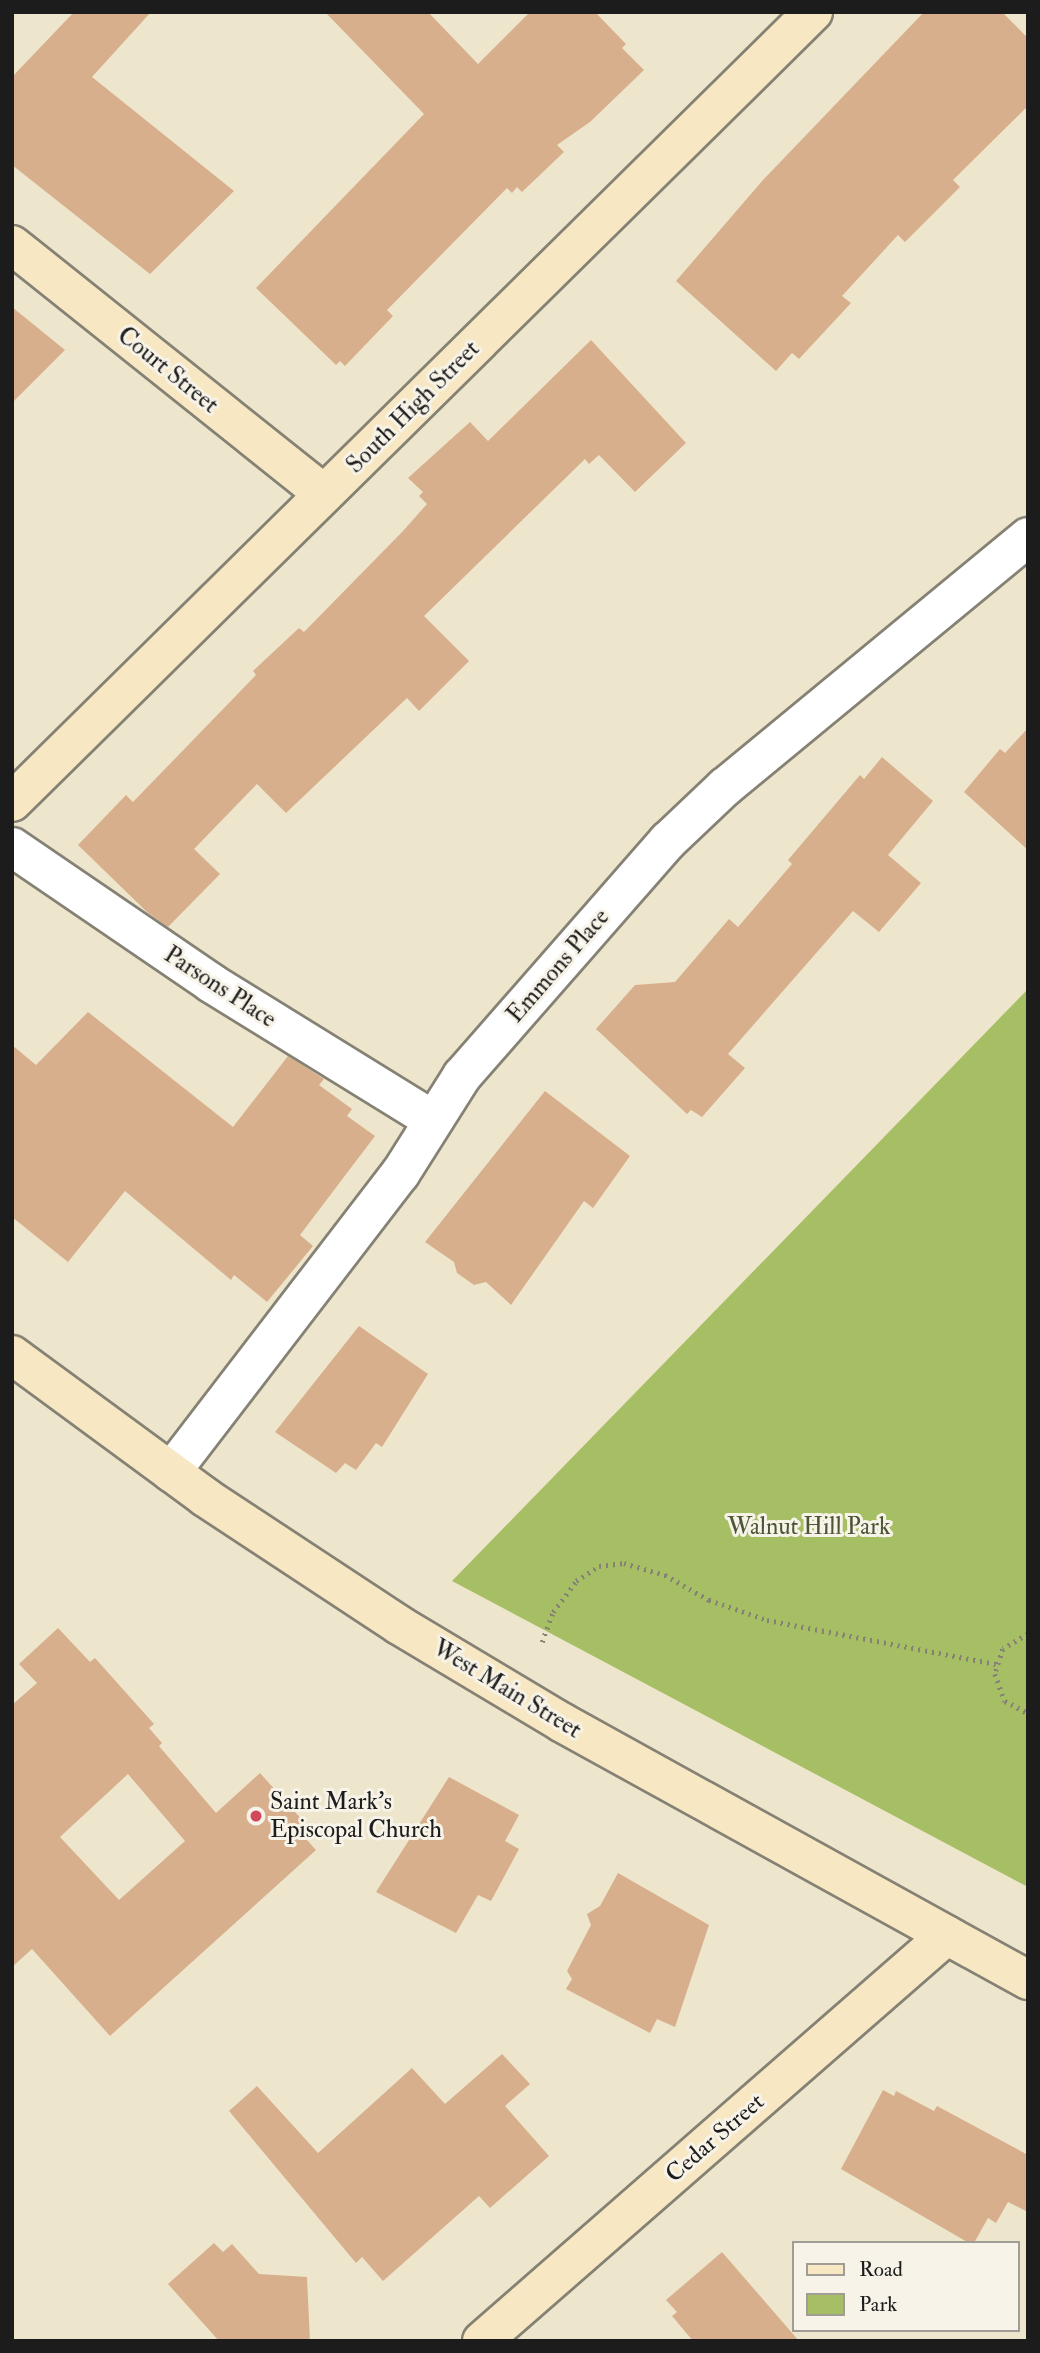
<!DOCTYPE html>
<html>
<head>
<meta charset="utf-8">
<style>
  body { margin:0 }
  #map { position:relative; width:1040px; height:2353px; overflow:hidden; background:#eee6cc; font-family:"IM FELL Double Pica",serif }
  div>[style] { position:absolute }
  [style*='--x'] { left:calc(var(--x)*1px); top:calc(var(--y)*1px); width:calc(var(--w)*1px); rotate:calc(var(--a)*1deg) }
  .green>* { inset:0; background:#a6bf65 }
  .building>* { inset:0; background:#d8af8c }
  .path>* { height:4.5px; margin-top:-2.25px; transform-origin:0; background:repeating-linear-gradient(90deg,#858174 0 2px,transparent 0 7px) }
  .roads { filter:drop-shadow(2px 0 #858174) drop-shadow(-2px 0 #858174) drop-shadow(0 2px #858174) drop-shadow(0 -2px #858174) }
  .street>* { height:38px; margin:-19px; padding:0 19px; transform-origin:19px; border-radius:19px; background:#fff }
  .secondary>* { height:38px; margin:-19px; padding:0 19px; transform-origin:19px; border-radius:19px; background:#f7e8c3 }
  .dots>* { width:19px; height:19px; translate:-50% -50%; box-sizing:border-box; border:4px solid #f7f3e8; border-radius:50% }
  span { translate:-50% -50%; white-space:nowrap; text-align:center; line-height:1.15; -webkit-text-stroke:6px #f7f3e8; paint-order:stroke }
  .street-label { font-size:24px; color:#1c1c1c }
  .park-label { font-size:24px; color:#4c5536 }
  .poi-label { font-size:24px; color:#1c1c1c }
  .left { translate:0 -50%; text-align:left }
  .frame { position:absolute; inset:0; border:14px solid #1c1c1c; pointer-events:none }
  .legend { position:absolute; left:792px; top:2241px; width:228px; height:91px; box-sizing:border-box; background:#f7f3e8; border:2px solid #9f9d96; margin:0; padding:9px 12px; list-style:none; font-size:21px; color:#1c1c1c }
  .legend li { display:flex; align-items:center; gap:14px; height:35px }
  .legend b { width:35px; border:2px solid #9f9d96 }
</style>
</head>
<body>
<div id="map">
  <div class="green">
    <i style="clip-path:polygon(1028px 989px,1028px 1887px,452px 1581px)"></i>
  </div>
  <div class="building">
    <i style="clip-path:polygon(74px 12px,151px 12px,92px 77px,234px 191px,150px 274px,12px 165px,12px 77px)"></i>
    <i style="clip-path:polygon(325px 12px,428px 12px,478px 64px,530px 12px,595px 12px,626px 44px,622px 48px,644px 70px,590px 122px,557px 145px,564px 152px,522px 192px,517px 187px,512px 193px,507px 188px,387px 310px,393px 316px,345px 366px,340px 361px,336px 365px,256px 288px,424px 114px)"></i>
    <i style="clip-path:polygon(924px 12px,1002px 12px,1028px 38px,1028px 106px,953px 180px,960px 187px,905px 242px,898px 235px,842px 296px,851px 303px,799px 359px,792px 353px,776px 371px,676px 281px,763px 180px)"></i>
    <i style="clip-path:polygon(12px 307px,65px 350px,12px 403px)"></i>
    <i style="clip-path:polygon(591px 340px,686px 443px,635px 492px,599px 455px,589px 464px,585px 459px,424px 616px,469px 661px,419px 711px,407px 698px,286px 813px,257px 784px,194px 849px,220px 874px,168px 927px,147px 912px,78px 845px,126px 795px,133px 802px,256px 675px,253px 671px,299px 628px,304px 632px,403px 531px,427px 504px,419px 496px,423px 492px,408px 478px,470px 422px,488px 441px)"></i>
    <i style="clip-path:polygon(1028px 728px,1028px 850px,964px 792px,1000px 749px,1005px 753px)"></i>
    <i style="clip-path:polygon(882px 757px,933px 801px,888px 855px,921px 883px,879px 932px,853px 911px,728px 1054px,745px 1068px,702px 1117px,691px 1110px,687px 1114px,596px 1029px,635px 985px,675px 982px,729px 919px,738px 927px,792px 864px,788px 860px,860px 775px,864px 779px)"></i>
    <i style="clip-path:polygon(88px 1012px,233px 1127px,288px 1056px,324px 1079px,319px 1085px,352px 1109px,347px 1116px,375px 1136px,300px 1235px,313px 1246px,267px 1302px,234px 1275px,231px 1280px,125px 1191px,68px 1262px,12px 1217px,12px 1045px,36px 1065px)"></i>
    <i style="clip-path:polygon(545px 1091px,630px 1156px,593px 1208px,584px 1201px,511px 1305px,486px 1282px,474px 1285px,457px 1273px,454px 1262px,425px 1242px)"></i>
    <i style="clip-path:polygon(359px 1326px,428px 1374px,382px 1447px,376px 1443px,356px 1470px,345px 1463px,336px 1473px,275px 1432px)"></i>
    <i style="clip-path:polygon(evenodd,58px 1628px,90px 1662px,95px 1658px,154px 1724px,149px 1728px,162px 1743px,159px 1746px,216px 1813px,260px 1773px,304px 1822px,298px 1830px,316px 1850px,110px 2036px,32px 1949px,12px 1967px,12px 1705px,37px 1683px,19px 1664px,58px 1628px,128px 1774px,185px 1841px,119px 1900px,60px 1837px,128px 1774px)"></i>
    <i style="clip-path:polygon(449px 1777px,519px 1815px,505px 1841px,519px 1849px,491px 1901px,478px 1895px,456px 1933px,376px 1892px)"></i>
    <i style="clip-path:polygon(618px 1873px,709px 1925px,675px 2027px,657px 2019px,650px 2033px,566px 1989px,572px 1979px,567px 1971px,591px 1925px,587px 1914px,600px 1906px)"></i>
    <i style="clip-path:polygon(502px 2054px,530px 2084px,505px 2106px,549px 2156px,490px 2208px,479px 2196px,383px 2281px,362px 2257px,356px 2263px,229px 2111px,257px 2086px,318px 2153px,412px 2068px,445px 2104px)"></i>
    <i style="clip-path:polygon(883px 2090px,894px 2096px,896px 2091px,934px 2111px,937px 2106px,1028px 2155px,1028px 2212px,1008px 2202px,996px 2223px,988px 2218px,974px 2243px,969px 2243px,841px 2169px)"></i>
    <i style="clip-path:polygon(214px 2243px,223px 2252px,232px 2244px,259px 2274px,307px 2277px,310px 2341px,219px 2341px,168px 2284px)"></i>
    <i style="clip-path:polygon(722px 2252px,799px 2341px,693px 2341px,672px 2316px,677px 2312px,666px 2300px)"></i>
  </div>
  <div class="path">
    <i style="--x:1028;--y:1634;--w:29;--a:149"></i>
    <i style="--x:1003;--y:1649;--w:26;--a:108"></i>
    <i style="--x:995;--y:1674;--w:29;--a:70"></i>
    <i style="--x:1005;--y:1701;--w:26;--a:28"></i>
    <i style="--x:542;--y:1642;--w:32;--a:-70"></i>
    <i style="--x:553;--y:1612;--w:39;--a:-53"></i>
    <i style="--x:576;--y:1581;--w:27;--a:-33"></i>
    <i style="--x:599;--y:1566;--w:25;--a:-7"></i>
    <i style="--x:624;--y:1563;--w:43;--a:16.3"></i>
    <i style="--x:665;--y:1575;--w:51;--a:29.6"></i>
    <i style="--x:709;--y:1600;--w:61;--a:19"></i>
    <i style="--x:767;--y:1620;--w:233;--a:10.9"></i>
  </div>
  <div class="roads">
    <div class="street">
      <i style="--x:12;--y:847;--w:241;--a:34.3"></i>
      <i style="--x:211;--y:983;--w:261;--a:31.7"></i>
      <i style="--x:171;--y:1472;--w:376;--a:-52.5"></i>
      <i style="--x:400;--y:1174;--w:116;--a:-57.7"></i>
      <i style="--x:462;--y:1076;--w:313;--a:-48.8"></i>
      <i style="--x:668;--y:841;--w:79;--a:-43.5"></i>
      <i style="--x:725;--y:787;--w:393;--a:-39.5"></i>
    </div>
    <div class="secondary">
      <i style="--x:12;--y:245;--w:399;--a:38.6"></i>
      <i style="--x:12;--y:802;--w:1125;--a:-44.6"></i>
      <i style="--x:12;--y:1355;--w:240;--a:36.3"></i>
      <i style="--x:205;--y:1497;--w:232;--a:33.4"></i>
      <i style="--x:399;--y:1625;--w:189;--a:30.9"></i>
      <i style="--x:561;--y:1722;--w:534;--a:28.92"></i>
      <i style="--x:482;--y:2341;--w:617;--a:-41.12"></i>
    </div>
  </div>
  <div class="dots">
    <i style="left:256px;top:1816px;background:#d1495b"></i>
  </div>
  <div class="street-label">
    <span style="left:168px;top:370px;rotate:39deg">Court Street</span>
    <span style="left:413px;top:407px;rotate:-45deg">South High Street</span>
    <span style="left:558px;top:966px;rotate:-49deg">Emmons Place</span>
    <span style="left:220px;top:987px;rotate:33deg">Parsons Place</span>
    <span style="left:507px;top:1689px;rotate:31deg">West Main Street</span>
    <span style="left:715px;top:2138px;rotate:-41deg">Cedar Street</span>
  </div>
  <div class="park-label">
    <span style="left:809px;top:1527px">Walnut Hill Park</span>
  </div>
  <div class="poi-label">
    <span class="left" style="left:270px;top:1816px">Saint Mark's<br>Episcopal Church</span>
  </div>
  <div class="frame"></div>
  <ul class="legend">
  <li><b style="height:9px;background:#f7e8c3"></b>Road</li>
  <li><b style="height:19px;background:#a6bf65"></b>Park</li>
  </ul>
</div>
</body>
</html>
